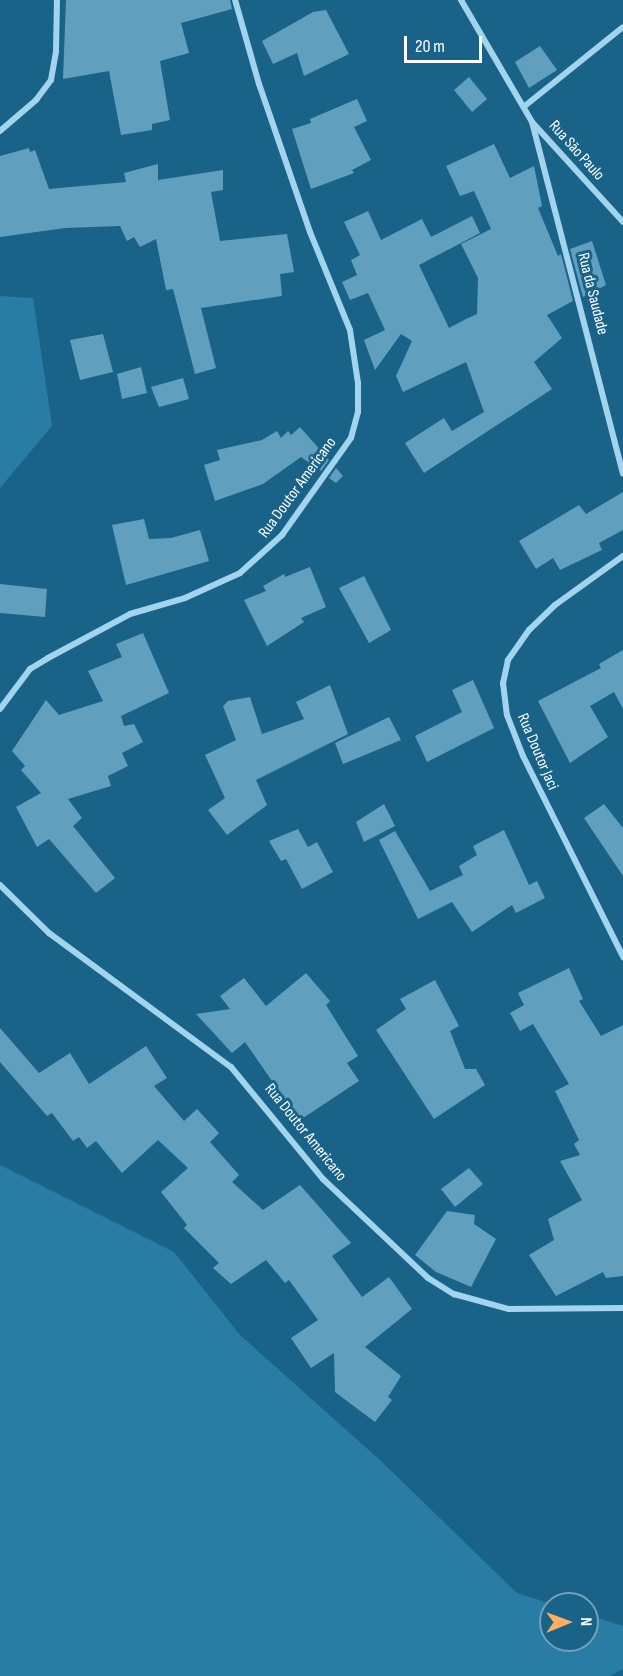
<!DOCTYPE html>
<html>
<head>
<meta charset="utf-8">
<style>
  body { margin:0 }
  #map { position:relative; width:623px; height:1676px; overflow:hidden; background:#196389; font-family:"Sofia Sans Condensed",sans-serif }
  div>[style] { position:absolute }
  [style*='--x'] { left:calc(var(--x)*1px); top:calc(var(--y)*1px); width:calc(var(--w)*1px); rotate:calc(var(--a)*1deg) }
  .green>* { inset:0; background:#297da5 }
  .building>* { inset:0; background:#609fbe }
  .street>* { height:6px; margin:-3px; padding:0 3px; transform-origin:3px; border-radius:3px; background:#a2d5ed }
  span { translate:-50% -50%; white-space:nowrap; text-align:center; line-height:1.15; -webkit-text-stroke:6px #196389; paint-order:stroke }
  .street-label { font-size:16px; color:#fff }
  .north { position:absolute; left:539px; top:1592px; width:60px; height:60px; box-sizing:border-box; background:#196389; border:2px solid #75a1b8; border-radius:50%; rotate:89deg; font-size:16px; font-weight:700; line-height:24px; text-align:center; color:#fff }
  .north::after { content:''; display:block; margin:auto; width:21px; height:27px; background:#ffad5e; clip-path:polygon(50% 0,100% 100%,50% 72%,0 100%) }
  .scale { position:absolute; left:404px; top:36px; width:78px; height:27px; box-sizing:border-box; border:3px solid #fff; border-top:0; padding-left:8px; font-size:18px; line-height:21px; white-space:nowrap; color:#fff; -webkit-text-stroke:4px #196389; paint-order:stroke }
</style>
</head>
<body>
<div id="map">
  <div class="green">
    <i style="clip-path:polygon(0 296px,33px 298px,52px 426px,0 488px)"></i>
    <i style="clip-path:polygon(0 1165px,174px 1252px,240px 1335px,382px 1462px,517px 1593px,552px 1604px,551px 1640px,587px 1640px,587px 1615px,623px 1626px,623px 1669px,610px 1676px,0 1676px)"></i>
  </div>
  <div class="building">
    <i style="clip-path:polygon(66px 0,230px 0,232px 9px,181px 23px,189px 53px,160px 61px,170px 120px,152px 124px,152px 130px,121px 135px,109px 71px,63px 79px)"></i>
    <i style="clip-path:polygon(326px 10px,349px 54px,304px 76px,297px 53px,273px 64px,262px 41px,313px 12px)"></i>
    <i style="clip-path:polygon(540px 46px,557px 70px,529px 88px,515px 62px)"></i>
    <i style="clip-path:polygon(469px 77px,487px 99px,472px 112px,454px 90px)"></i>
    <i style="clip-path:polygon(357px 99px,367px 121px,354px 127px,371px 160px,352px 170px,354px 173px,311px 189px,292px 129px,311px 123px,310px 119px)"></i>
    <i style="clip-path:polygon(494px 144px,510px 178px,534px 166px,542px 206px,538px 208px,558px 256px,561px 254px,573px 301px,547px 315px,562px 338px,534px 362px,552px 389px,424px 473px,405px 443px,444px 418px,452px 431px,484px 412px,466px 362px,403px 392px,396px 376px,412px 341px,401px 334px,375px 370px,364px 340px,385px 330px,368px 293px,350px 300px,342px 282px,357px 275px,351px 260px,360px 255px,344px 222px,368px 211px,381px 240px,422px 219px,431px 237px,472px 216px,480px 233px,419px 265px,449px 328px,466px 319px,477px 314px,478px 278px,461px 244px,491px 229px,474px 191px,460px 196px,446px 166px)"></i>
    <i style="clip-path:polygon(29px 148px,30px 152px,35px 150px,49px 189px,126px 182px,124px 173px,158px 164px,158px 180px,223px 170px,223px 190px,211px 192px,220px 241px,287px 234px,294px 272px,280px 274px,282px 296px,201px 308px,216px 368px,195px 374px,173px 289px,166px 290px,156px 239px,140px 247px,134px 237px,127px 241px,120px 226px,65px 228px,0 237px,0 156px)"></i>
    <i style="clip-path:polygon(592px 241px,606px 285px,583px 297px,570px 249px)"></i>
    <i style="clip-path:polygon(103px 334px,113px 372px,80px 380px,70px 340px)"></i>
    <i style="clip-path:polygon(141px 367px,147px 393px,122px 399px,117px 374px)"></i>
    <i style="clip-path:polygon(183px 378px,189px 399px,159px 407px,151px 387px)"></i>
    <i style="clip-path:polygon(300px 427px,329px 460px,321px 471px,301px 457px,263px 484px,215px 501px,204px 465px,220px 460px,217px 450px,262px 440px,277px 431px,281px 438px,288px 431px,291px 435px)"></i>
    <i style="clip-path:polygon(336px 468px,343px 476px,336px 483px,329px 478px)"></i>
    <i style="clip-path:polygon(623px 492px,623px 530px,599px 543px,602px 550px,560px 570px,553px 558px,536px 569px,519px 541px,579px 505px,586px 514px)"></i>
    <i style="clip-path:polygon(144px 519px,149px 539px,171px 538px,200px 530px,209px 561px,126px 585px,112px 525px)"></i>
    <i style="clip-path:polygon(310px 567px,326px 607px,301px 618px,304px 622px,267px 646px,244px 600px,266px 591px,263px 586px,284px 574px,285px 577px)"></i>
    <i style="clip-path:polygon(364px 576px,391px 630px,369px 643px,339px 588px)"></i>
    <i style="clip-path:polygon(0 584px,47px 589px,45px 617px,0 613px)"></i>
    <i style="clip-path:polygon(143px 633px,169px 693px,121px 716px,124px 726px,134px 724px,143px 742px,122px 753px,128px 766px,108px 776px,111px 786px,68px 799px,82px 818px,73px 826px,115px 878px,96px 893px,49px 839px,37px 847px,16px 807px,41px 793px,21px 770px,25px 766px,12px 751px,46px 700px,59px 715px,103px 701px,88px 671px,122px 657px,116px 644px)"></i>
    <i style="clip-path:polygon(623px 650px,623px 709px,614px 692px,590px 706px,608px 737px,570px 763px,538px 701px,601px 668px,599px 664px)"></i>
    <i style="clip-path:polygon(473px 680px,494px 728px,427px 762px,415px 736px,462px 712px,452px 690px)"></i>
    <i style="clip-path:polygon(330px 685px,348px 734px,256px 780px,267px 805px,227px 835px,208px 810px,225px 798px,205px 755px,236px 740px,223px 706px,228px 701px,250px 697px,262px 734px,304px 719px,296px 702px)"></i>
    <i style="clip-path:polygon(389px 717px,401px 740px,343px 764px,335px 743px)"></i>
    <i style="clip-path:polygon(384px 804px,395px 826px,364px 842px,356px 822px)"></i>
    <i style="clip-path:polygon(604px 804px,623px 828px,623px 876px,584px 818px)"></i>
    <i style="clip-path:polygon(298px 829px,308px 847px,317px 842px,333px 872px,302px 889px,286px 859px,281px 861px,269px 841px)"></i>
    <i style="clip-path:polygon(504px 830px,529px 885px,537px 881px,545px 898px,516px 913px,512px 905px,472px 932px,452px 902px,418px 919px,379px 840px,395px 831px,430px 891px,463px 875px,459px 866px,477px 855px,473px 846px)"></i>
    <i style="clip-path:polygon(569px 968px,583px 999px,579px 1001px,601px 1036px,623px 1025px,623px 1276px,606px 1278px,603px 1272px,556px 1296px,529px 1255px,554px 1240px,548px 1219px,582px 1200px,560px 1161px,580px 1155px,574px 1144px,579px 1140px,555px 1091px,569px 1084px,533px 1024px,520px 1031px,510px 1013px,524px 1005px,518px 993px)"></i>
    <i style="clip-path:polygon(306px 973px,330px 1001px,326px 1005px,358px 1056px,347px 1063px,359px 1081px,291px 1126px,274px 1099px,281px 1094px,245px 1042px,232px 1053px,196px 1014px,230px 1009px,220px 996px,244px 978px,266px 1006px)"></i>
    <i style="clip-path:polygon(435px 980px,459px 1026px,450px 1031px,465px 1069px,476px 1069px,485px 1085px,434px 1119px,376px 1030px,406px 1009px,400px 999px)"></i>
    <i style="clip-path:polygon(0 1028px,39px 1073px,70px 1053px,89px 1084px,146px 1046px,167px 1078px,154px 1086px,184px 1121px,197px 1109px,219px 1133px,210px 1142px,239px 1175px,232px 1182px,263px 1210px,300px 1185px,351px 1243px,332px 1256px,362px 1297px,389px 1277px,412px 1309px,365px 1347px,401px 1376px,388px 1397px,392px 1400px,375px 1422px,335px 1392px,334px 1353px,311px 1368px,291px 1338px,318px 1320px,289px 1280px,285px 1283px,266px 1260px,231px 1284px,213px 1268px,219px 1263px,184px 1228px,187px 1225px,161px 1192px,188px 1168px,158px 1140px,122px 1173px,96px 1141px,87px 1148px,79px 1137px,73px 1141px,52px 1113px,47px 1116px,0 1062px)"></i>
    <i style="clip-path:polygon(469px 1168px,483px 1184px,455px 1207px,441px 1189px)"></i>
    <i style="clip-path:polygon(447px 1211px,475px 1215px,474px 1224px,496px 1239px,471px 1287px,436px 1272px,415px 1255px)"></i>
  </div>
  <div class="street">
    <i style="--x:461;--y:0;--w:141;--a:59.8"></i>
    <i style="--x:532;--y:122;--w:135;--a:47.7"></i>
    <i style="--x:526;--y:105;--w:124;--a:-38.8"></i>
    <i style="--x:532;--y:122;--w:363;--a:75.5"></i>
    <i style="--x:0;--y:131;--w:48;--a:-40.7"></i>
    <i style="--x:36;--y:100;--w:25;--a:-53"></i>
    <i style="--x:51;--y:80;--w:29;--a:-80"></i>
    <i style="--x:56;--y:51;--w:51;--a:-88.9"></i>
    <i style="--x:623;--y:556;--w:84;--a:144.2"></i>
    <i style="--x:555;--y:605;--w:36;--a:136"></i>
    <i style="--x:529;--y:630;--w:37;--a:125"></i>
    <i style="--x:508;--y:660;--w:24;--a:102"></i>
    <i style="--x:503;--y:683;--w:32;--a:83"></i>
    <i style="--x:507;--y:715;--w:44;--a:68.7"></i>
    <i style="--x:523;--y:756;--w:225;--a:63.5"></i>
    <i style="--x:0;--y:709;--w:50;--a:-53.1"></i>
    <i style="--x:30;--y:669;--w:21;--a:-31"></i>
    <i style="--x:48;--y:658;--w:93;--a:-28.2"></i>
    <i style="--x:130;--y:614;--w:57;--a:-16.2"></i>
    <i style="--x:185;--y:598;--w:60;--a:-24.4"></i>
    <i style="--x:240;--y:573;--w:57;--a:-42.1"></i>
    <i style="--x:282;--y:535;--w:119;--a:-54.6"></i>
    <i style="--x:351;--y:438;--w:27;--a:-75"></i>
    <i style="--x:358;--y:412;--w:29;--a:-90"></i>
    <i style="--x:358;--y:383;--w:54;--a:-98.6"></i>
    <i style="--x:350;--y:330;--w:106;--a:-112.2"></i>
    <i style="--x:310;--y:232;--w:157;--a:-109"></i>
    <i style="--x:259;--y:84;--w:87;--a:-105.9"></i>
    <i style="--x:0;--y:885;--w:69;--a:44.4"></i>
    <i style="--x:49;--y:933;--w:226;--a:36.4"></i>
    <i style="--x:231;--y:1067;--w:145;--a:50.6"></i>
    <i style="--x:323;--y:1179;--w:144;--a:43.3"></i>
    <i style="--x:428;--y:1278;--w:31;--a:32"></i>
    <i style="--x:454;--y:1294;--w:57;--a:15.3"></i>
    <i style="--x:509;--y:1309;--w:114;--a:-0.5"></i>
  </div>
  <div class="street-label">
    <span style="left:576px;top:151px;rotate:48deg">Rua São Paulo</span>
    <span style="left:592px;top:294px;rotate:76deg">Rua da Saudade</span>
    <span style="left:298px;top:488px;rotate:-54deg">Rua Doutor Americano</span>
    <span style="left:537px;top:752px;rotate:67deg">Rua Doutor Jaci</span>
    <span style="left:305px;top:1133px;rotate:51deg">Rua Doutor Americano</span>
  </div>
  <div class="north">N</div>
  <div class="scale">20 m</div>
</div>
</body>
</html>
